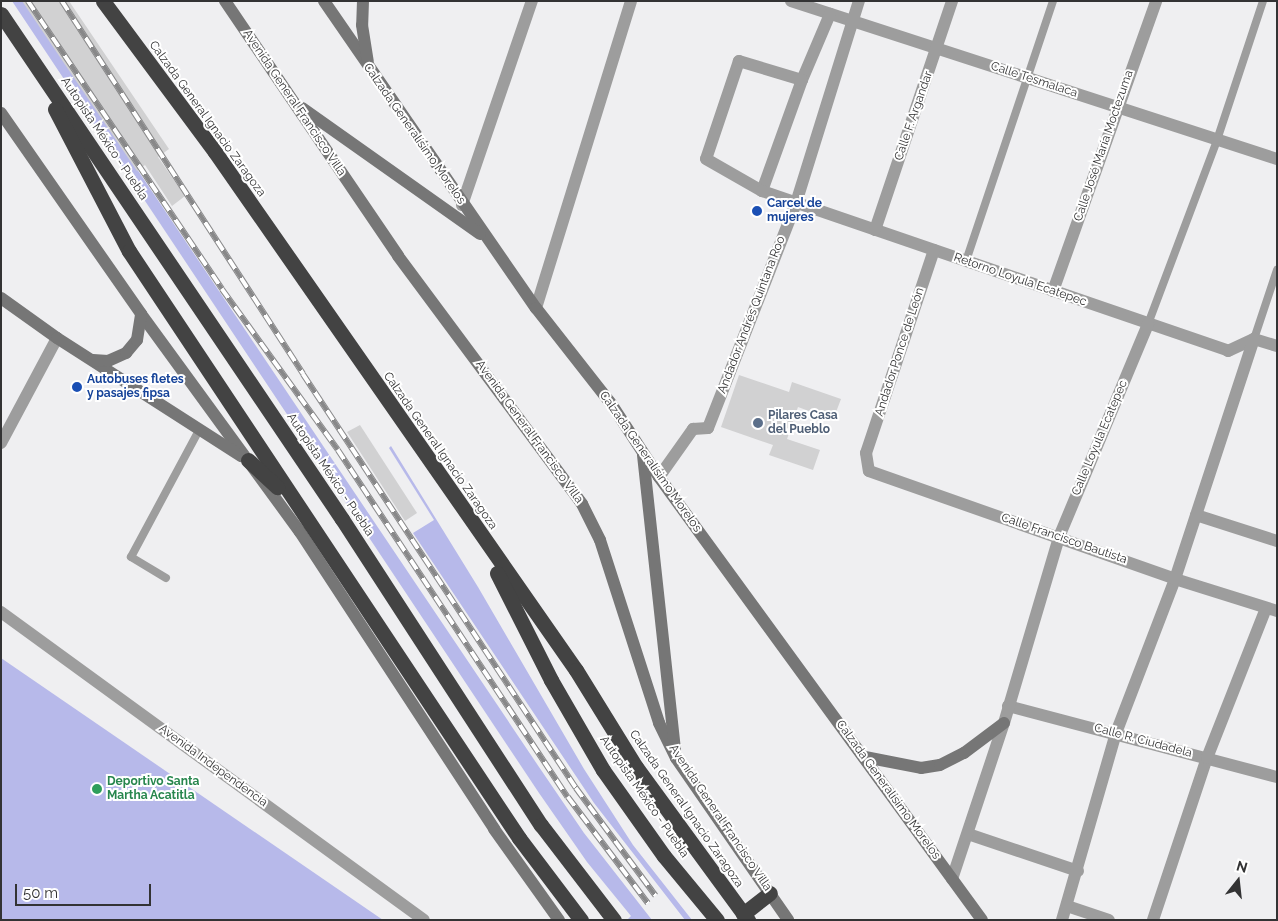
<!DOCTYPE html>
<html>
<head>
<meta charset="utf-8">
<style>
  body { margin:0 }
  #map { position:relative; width:1278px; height:921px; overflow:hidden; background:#efeff1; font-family:Raleway,sans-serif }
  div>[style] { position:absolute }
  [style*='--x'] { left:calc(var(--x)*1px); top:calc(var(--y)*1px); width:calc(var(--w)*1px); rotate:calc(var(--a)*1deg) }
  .green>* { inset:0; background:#b7b9ea }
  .building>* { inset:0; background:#d1d1d2 }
  .lane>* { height:8px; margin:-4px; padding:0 4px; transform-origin:4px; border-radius:4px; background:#9d9d9d }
  .street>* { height:12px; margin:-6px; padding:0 6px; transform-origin:6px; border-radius:6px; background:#9d9d9d }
  .secondary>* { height:12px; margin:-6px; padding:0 6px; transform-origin:6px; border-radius:6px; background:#767676 }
  .highway>* { height:15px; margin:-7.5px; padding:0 7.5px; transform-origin:7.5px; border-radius:7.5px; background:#434343 }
  .rail>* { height:5.5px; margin-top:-2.75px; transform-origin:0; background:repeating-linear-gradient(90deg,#fff 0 11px,#888889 0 22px); box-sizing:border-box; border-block:1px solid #888889 }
  .dots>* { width:14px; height:14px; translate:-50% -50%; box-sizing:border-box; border:2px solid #fff; border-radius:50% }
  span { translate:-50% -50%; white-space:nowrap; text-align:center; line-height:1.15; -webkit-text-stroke:4px #fff; paint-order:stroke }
  .street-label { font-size:12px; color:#333334 }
  .transit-label { font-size:12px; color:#164399; font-weight:700 }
  .left { translate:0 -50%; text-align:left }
  .service-label { font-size:12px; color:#4e5e75; font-weight:700 }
  .leisure-label { font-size:12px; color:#27864d; font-weight:700 }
  .frame { position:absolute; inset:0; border:2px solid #333334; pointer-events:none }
  .north { position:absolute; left:1213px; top:856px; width:50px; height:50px; -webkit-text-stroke:4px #fff; paint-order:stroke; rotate:16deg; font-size:14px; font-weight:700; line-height:20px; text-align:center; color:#333334 }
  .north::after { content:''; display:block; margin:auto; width:18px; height:22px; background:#333334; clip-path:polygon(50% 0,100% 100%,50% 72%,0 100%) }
  .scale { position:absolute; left:15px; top:884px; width:136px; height:22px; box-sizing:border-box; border:2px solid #333334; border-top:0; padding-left:6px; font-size:15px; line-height:18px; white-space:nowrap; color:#333334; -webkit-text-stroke:4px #fff; paint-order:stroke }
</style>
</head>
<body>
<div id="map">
  <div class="green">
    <i style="clip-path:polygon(12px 1px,24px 1px,539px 767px,584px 833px,652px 920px,627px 920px,631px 916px,587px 862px,539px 793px)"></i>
    <i style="clip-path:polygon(391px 446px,478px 587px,584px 769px,633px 845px,692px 920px,685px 920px,594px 803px,413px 533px,434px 520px,389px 448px)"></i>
    <i style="clip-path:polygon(1px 658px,383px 920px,1px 920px)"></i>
  </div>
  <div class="building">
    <i style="clip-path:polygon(22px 1px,69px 1px,169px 149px,158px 157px,185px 196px,172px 206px,145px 165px,137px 171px)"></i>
    <i style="clip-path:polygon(739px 375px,789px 392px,792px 382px,841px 399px,833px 420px,798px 407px,787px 439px,820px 450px,813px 470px,769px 455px,773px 445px,721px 427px)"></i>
    <i style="clip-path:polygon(360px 425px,417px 513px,405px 521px,347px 432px)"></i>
  </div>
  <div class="lane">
    <i style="--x:966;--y:261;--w:274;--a:-71.5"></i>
    <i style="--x:1148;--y:324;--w:197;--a:-69.4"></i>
    <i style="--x:1217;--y:140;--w:146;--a:-71.7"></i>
    <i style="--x:1254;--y:339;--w:73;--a:-71.6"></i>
    <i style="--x:166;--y:578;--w:41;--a:-149"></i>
    <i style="--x:131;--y:557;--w:144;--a:-61.8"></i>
  </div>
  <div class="street">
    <i style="--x:791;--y:1;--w:511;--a:18.01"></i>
    <i style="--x:802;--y:80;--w:72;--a:-67"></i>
    <i style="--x:762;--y:191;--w:118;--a:-70.2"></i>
    <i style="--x:802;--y:80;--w:66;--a:-163.2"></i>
    <i style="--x:739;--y:61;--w:103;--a:108.6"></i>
    <i style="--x:706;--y:159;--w:64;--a:29.7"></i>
    <i style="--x:762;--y:191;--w:493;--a:18.9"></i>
    <i style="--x:1228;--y:351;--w:29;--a:-25"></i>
    <i style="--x:1254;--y:339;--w:24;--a:17"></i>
    <i style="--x:462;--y:205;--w:216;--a:-71.1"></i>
    <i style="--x:875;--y:230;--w:242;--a:-71.4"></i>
    <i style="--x:934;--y:250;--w:214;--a:108.5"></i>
    <i style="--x:866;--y:453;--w:18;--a:81"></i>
    <i style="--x:869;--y:471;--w:324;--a:19.4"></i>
    <i style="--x:1175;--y:579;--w:107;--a:17.4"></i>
    <i style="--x:1053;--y:291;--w:308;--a:-70.4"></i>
    <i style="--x:536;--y:308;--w:321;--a:-72.8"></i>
    <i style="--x:1;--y:443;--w:119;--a:-61.9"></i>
    <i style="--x:659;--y:477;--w:59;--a:-54.7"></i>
    <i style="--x:693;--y:429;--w:15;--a:-4"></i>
    <i style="--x:708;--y:428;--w:242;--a:-68.6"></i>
    <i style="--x:796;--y:203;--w:212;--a:-72.7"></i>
    <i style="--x:1196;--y:515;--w:85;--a:17.8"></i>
    <i style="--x:1;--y:612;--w:523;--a:36.06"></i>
    <i style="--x:1008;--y:706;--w:278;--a:14.8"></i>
    <i style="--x:968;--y:834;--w:116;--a:18.6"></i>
    <i style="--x:952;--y:879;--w:164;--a:-71.6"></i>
    <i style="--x:1004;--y:723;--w:194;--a:-73.5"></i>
    <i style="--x:1059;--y:537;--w:231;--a:-67.3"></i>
    <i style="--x:1067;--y:906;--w:44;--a:18.4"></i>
    <i style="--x:1062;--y:920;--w:195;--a:-73.9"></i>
    <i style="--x:1116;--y:733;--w:165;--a:-69"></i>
    <i style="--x:1175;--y:579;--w:253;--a:-71.8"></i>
    <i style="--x:1153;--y:920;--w:171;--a:-71.6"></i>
    <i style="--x:1207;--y:758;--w:161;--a:-68.5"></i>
  </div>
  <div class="secondary">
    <i style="--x:225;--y:1;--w:308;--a:55.8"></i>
    <i style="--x:398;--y:256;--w:309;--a:53.4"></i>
    <i style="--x:582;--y:504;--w:40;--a:63.4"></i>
    <i style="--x:600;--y:540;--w:192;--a:72.1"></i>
    <i style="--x:659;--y:723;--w:39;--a:64"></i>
    <i style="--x:676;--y:758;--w:197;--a:55.3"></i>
    <i style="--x:324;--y:1;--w:373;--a:55.4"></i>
    <i style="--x:536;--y:308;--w:123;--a:51.9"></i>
    <i style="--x:612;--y:405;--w:86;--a:56.9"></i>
    <i style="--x:659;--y:477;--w:548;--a:53.9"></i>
    <i style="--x:363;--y:1;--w:24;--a:92"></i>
    <i style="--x:362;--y:25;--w:37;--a:81"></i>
    <i style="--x:302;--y:108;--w:218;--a:35.3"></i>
    <i style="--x:1;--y:113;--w:245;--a:55.1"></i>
    <i style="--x:141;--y:314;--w:270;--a:53.9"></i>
    <i style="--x:300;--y:532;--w:355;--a:56.8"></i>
    <i style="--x:494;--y:829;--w:112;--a:54.5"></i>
    <i style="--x:1;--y:298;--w:69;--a:35.5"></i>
    <i style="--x:57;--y:338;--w:219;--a:32.7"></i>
    <i style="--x:93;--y:360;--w:15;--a:4"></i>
    <i style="--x:108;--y:361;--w:20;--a:-24"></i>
    <i style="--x:126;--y:353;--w:17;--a:-50"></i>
    <i style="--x:137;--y:340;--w:26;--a:-81"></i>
    <i style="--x:643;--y:455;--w:295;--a:83.8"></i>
    <i style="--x:865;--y:757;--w:57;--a:11.1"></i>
    <i style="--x:921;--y:768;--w:19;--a:-9"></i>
    <i style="--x:940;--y:765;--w:27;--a:-27"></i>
    <i style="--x:964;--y:753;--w:50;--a:-36.9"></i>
  </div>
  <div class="highway">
    <i style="--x:103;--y:1;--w:188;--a:53.4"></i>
    <i style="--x:215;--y:152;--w:631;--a:55.13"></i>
    <i style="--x:576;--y:670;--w:114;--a:58.3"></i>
    <i style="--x:636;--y:767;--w:190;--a:53.8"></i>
    <i style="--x:1;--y:14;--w:609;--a:55.97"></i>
    <i style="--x:342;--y:519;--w:365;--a:57"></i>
    <i style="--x:541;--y:825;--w:120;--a:52.5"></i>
    <i style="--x:55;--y:109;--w:160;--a:62.5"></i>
    <i style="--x:129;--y:251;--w:705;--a:56.4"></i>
    <i style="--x:519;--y:838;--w:103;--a:52.9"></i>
    <i style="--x:248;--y:460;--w:40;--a:43"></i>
    <i style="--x:497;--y:573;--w:120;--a:63.2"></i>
    <i style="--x:551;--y:680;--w:104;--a:60"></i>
    <i style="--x:603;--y:770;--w:105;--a:54.7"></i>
    <i style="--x:664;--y:856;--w:83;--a:50.4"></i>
    <i style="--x:743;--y:914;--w:34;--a:-38"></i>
  </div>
  <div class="rail">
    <i style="--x:28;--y:1;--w:347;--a:56"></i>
    <i style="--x:222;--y:289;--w:198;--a:54.2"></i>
    <i style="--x:338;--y:450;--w:416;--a:56.5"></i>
    <i style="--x:568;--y:797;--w:133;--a:53"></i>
    <i style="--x:62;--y:1;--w:444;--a:57.1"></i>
    <i style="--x:303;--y:374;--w:496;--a:56.6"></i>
    <i style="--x:576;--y:788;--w:134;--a:53.5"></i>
  </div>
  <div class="dots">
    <i style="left:757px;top:211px;background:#1a4fb4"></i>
    <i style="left:77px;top:387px;background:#1a4fb4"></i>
    <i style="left:758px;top:423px;background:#5c6f8a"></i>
    <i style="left:97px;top:789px;background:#2e9e5b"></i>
  </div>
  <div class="street-label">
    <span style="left:1034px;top:80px;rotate:18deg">Calle Tesmalaca</span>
    <span style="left:294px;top:103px;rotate:56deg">Avenida General Francisco Villa</span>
    <span style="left:914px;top:116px;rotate:-71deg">Calle F. Argandar</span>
    <span style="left:207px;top:119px;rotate:54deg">Calzada General Ignacio Zaragoza</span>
    <span style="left:414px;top:134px;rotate:55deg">Calzada Generalísimo Morelos</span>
    <span style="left:104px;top:139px;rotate:56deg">Autopista México - Puebla</span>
    <span style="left:1104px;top:146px;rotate:-71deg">Calle José María Moctezuma</span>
    <span style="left:1020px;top:280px;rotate:19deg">Retorno Loyula Ecatepec</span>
    <span style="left:752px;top:315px;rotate:-69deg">Andador Andrés Quintana Roo</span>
    <span style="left:900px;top:352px;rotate:-72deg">Andador Ponce de León</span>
    <span style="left:529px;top:432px;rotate:54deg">Avenida General Francisco Villa</span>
    <span style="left:1100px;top:438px;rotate:-67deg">Calle Loyula Ecatepec</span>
    <span style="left:440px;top:451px;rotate:55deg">Calzada General Ignacio Zaragoza</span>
    <span style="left:650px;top:462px;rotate:55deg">Calzada Generalísimo Morelos</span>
    <span style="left:330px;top:475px;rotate:56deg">Autopista México - Puebla</span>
    <span style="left:1064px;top:539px;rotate:19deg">Calle Francisco Bautista</span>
    <span style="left:1143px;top:741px;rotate:15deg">Calle R. Ciudadela</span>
    <span style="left:213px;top:766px;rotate:36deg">Avenida Independencia</span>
    <span style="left:888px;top:790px;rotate:54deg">Calzada Generalísimo Morelos</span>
    <span style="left:644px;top:797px;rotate:55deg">Autopista México - Puebla</span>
    <span style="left:686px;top:809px;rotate:55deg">Calzada General Ignacio Zaragoza</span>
    <span style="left:720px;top:818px;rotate:56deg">Avenida General Francisco Villa</span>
  </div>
  <div class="transit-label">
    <span class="left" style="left:767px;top:211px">Carcel de<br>mujeres</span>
    <span class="left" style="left:87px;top:387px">Autobuses fletes<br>y pasajes fipsa</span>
  </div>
  <div class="service-label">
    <span class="left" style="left:768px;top:423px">Pilares Casa<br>del Pueblo</span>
  </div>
  <div class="leisure-label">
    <span class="left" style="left:107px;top:789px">Deportivo Santa<br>Martha Acatitla</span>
  </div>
  <div class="frame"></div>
  <div class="north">N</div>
  <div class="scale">50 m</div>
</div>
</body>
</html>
